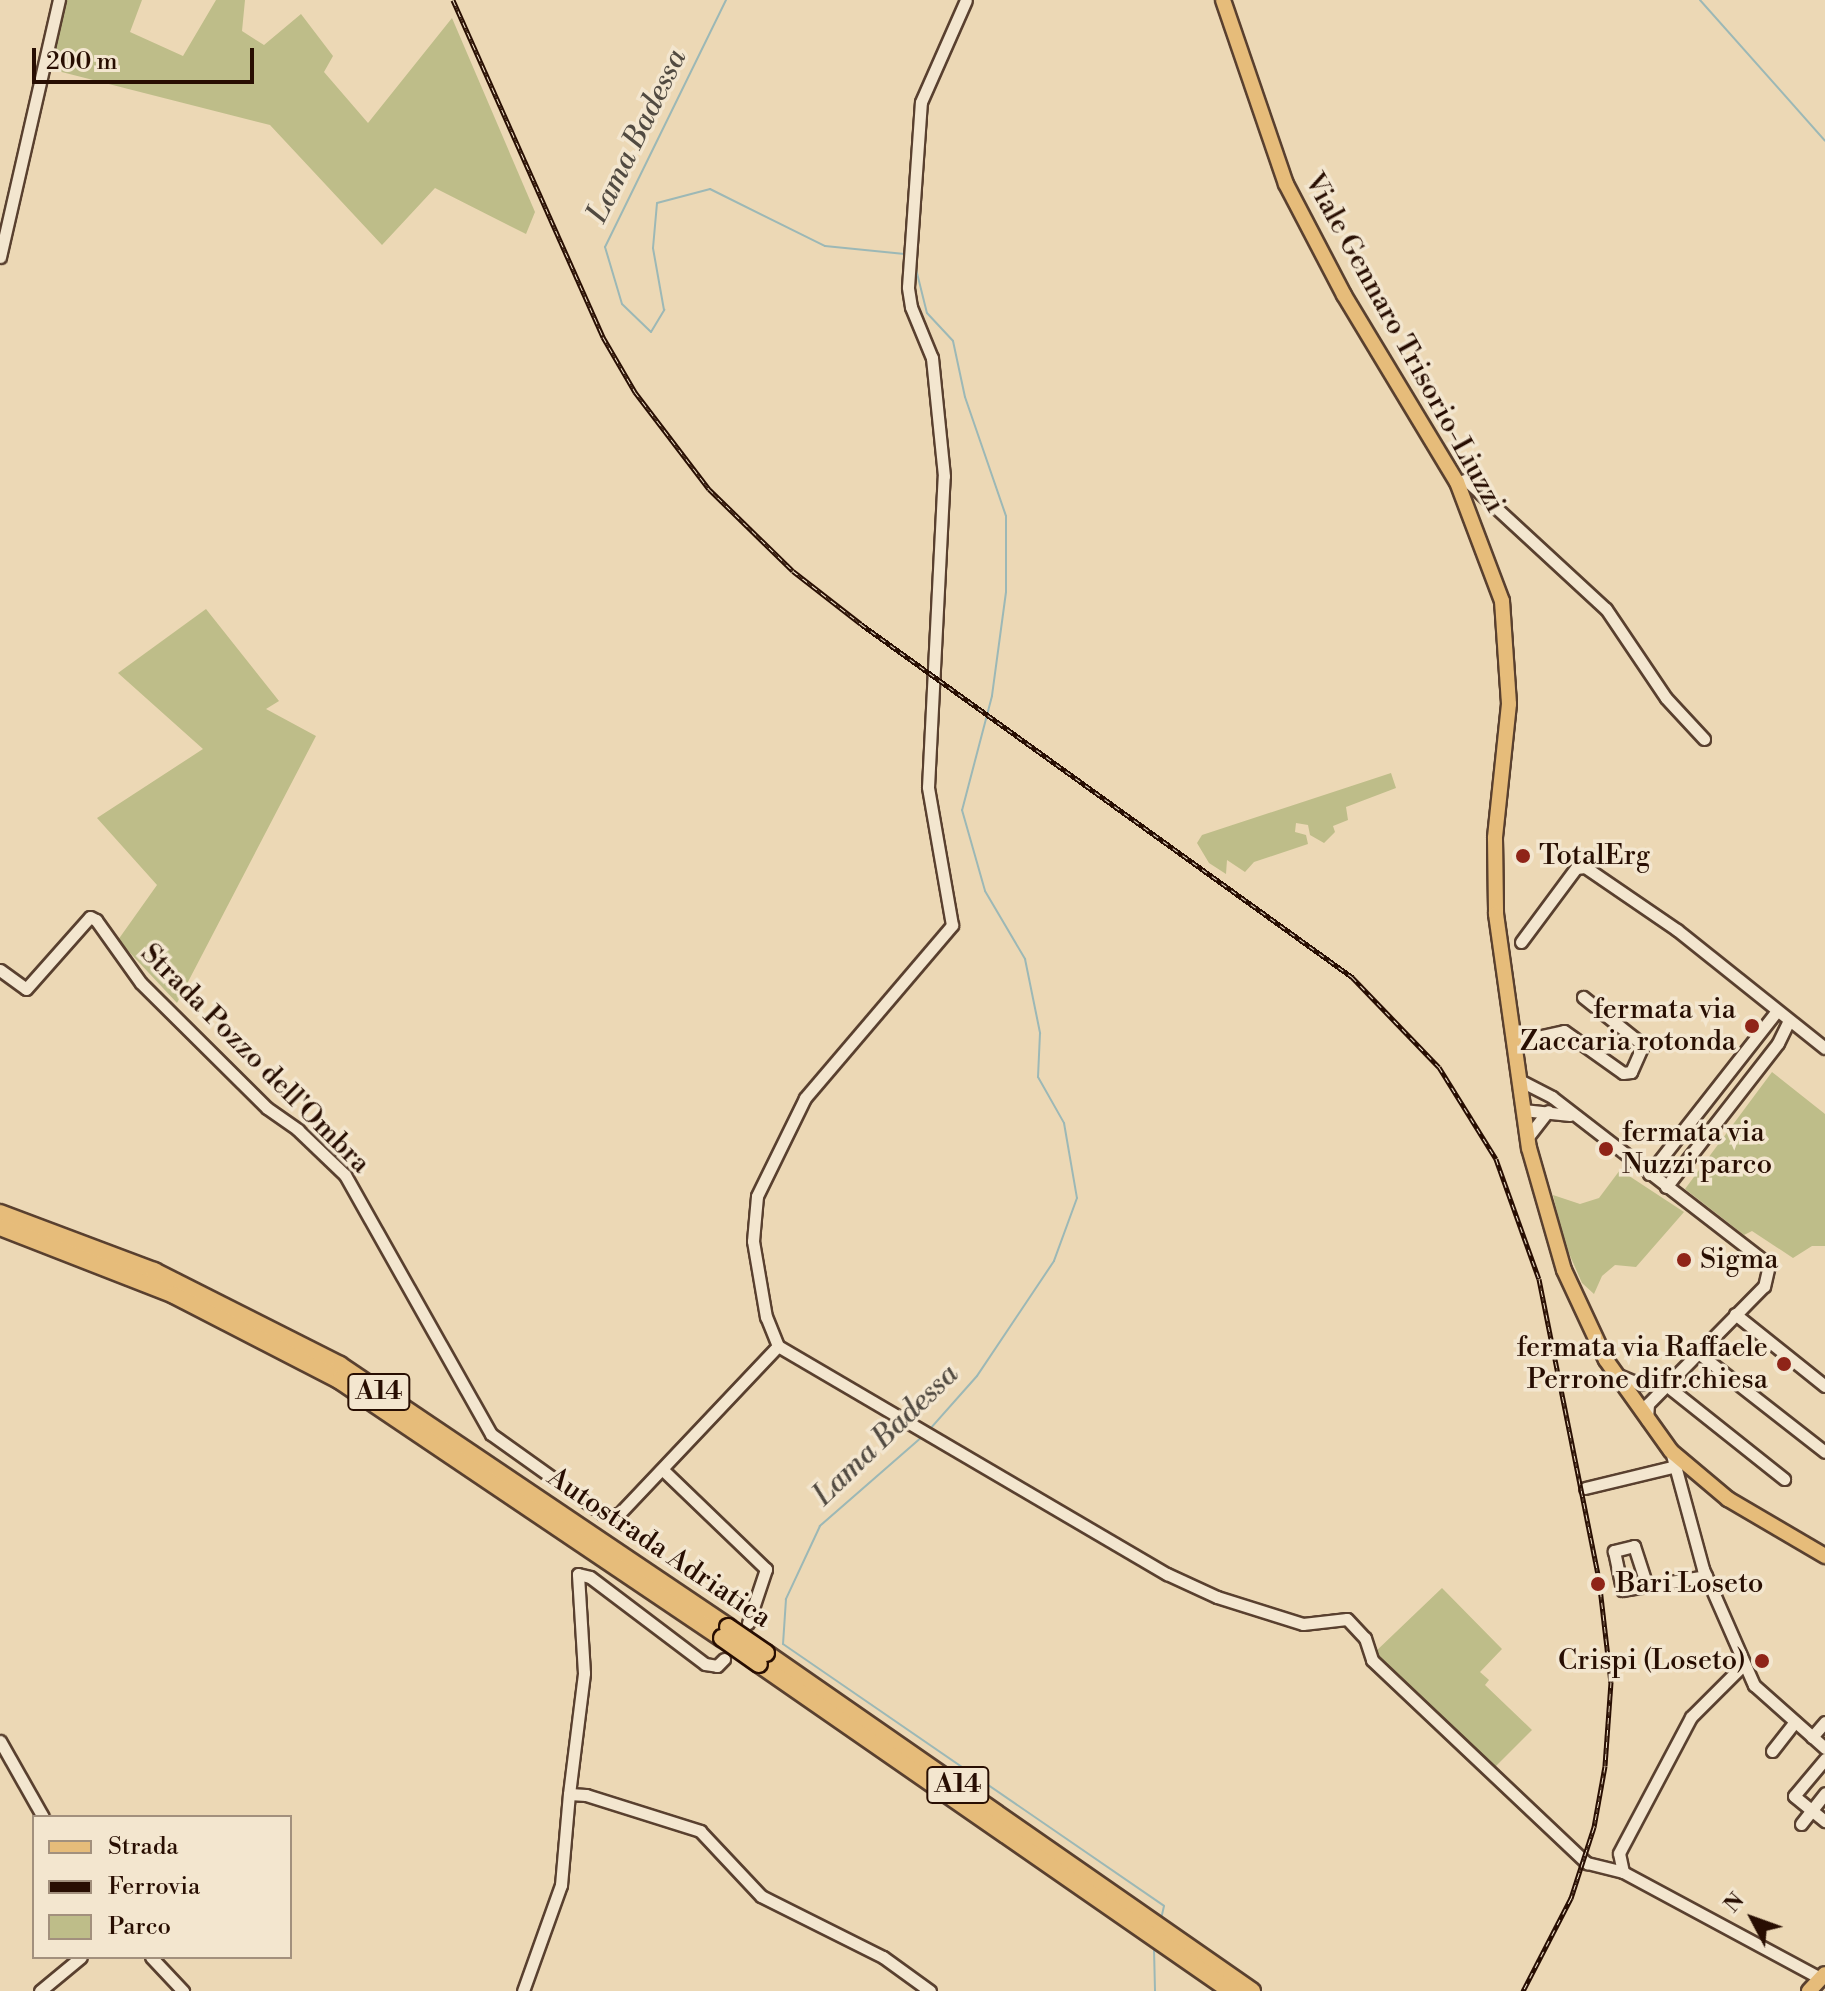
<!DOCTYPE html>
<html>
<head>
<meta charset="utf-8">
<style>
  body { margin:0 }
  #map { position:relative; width:1825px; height:1991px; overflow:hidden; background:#ecd8b5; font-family:"Libre Bodoni",serif }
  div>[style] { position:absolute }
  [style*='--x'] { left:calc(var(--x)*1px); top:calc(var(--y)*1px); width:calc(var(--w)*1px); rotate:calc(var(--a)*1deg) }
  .green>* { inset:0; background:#bebd89 }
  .stream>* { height:2px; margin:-1px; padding:0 1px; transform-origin:1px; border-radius:1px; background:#9cb8b6 }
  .roads { filter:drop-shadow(2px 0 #59402f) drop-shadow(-2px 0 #59402f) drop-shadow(0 2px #59402f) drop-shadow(0 -2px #59402f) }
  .minor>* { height:11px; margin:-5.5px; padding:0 5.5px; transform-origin:5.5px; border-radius:5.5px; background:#f3e6cf }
  .major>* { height:14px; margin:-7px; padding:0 7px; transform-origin:7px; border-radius:7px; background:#e6bc7a }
  .highway>* { height:16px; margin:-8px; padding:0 8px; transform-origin:8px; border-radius:8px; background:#e6bc7a }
  .rail>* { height:5px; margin-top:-2.5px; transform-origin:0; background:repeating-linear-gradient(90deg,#f3e6cf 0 6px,#280e02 0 12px); box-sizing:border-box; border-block:2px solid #280e02 }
  .bridges { filter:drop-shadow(2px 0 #280e02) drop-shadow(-2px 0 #280e02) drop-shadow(0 2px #280e02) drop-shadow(0 -2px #280e02) }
  .highway-bridge>* { height:16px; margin:-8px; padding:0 8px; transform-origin:8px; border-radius:8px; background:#e6bc7a }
  .dots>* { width:22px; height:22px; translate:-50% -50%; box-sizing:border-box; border:4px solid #f3e6cf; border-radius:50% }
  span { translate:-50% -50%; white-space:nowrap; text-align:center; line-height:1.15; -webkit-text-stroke:7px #f3e6cf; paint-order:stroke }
  .shield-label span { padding:2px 6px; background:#f3e6cf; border:2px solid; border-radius:6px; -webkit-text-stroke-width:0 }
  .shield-label { font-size:26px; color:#280e02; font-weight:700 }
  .street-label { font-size:28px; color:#280e02 }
  .poi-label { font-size:28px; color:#280e02 }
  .left { translate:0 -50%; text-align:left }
  .right { translate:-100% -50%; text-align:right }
  .water-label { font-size:30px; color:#514a41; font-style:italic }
  .legend { position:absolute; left:32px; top:1815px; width:260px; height:144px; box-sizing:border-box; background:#f3e6cf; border:2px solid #a2907d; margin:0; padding:10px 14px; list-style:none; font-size:24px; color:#280e02 }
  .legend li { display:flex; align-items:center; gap:16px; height:40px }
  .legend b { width:40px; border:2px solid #a2907d }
  .north { position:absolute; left:1713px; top:1879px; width:80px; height:80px; -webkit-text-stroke:6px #f3e6cf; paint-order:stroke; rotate:311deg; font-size:22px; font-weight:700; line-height:32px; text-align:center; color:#280e02 }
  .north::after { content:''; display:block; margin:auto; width:28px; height:36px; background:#280e02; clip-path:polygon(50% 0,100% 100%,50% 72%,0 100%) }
  .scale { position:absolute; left:32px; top:48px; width:222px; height:36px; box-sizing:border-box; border:4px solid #280e02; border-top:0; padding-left:10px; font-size:24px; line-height:28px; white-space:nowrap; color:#280e02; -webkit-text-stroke:6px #f3e6cf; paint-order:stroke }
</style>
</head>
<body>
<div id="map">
  <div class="green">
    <i style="clip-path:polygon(57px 0,142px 0,130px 32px,183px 56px,216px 0,245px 0,242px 31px,264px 45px,301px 14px,333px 56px,324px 72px,368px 123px,452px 18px,535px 212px,526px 234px,435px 188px,382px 245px,270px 125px,42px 67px)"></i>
    <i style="clip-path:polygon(206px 609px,279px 701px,266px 709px,316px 736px,177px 1003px,118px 940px,157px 885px,97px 818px,203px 749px,118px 673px)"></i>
    <i style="clip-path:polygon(1391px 773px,1396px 788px,1346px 807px,1348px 820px,1333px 826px,1335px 832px,1324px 843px,1310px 835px,1308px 825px,1296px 823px,1295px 832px,1306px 835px,1308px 844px,1254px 862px,1245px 872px,1227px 860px,1226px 874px,1209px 863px,1197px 843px,1202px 835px)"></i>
    <i style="clip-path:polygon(1772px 1072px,1825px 1114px,1825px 1246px,1812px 1246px,1793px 1258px,1752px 1231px,1744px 1235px,1685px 1189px)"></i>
    <i style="clip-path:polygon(1620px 1170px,1684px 1212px,1636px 1267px,1615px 1265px,1602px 1276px,1594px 1294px,1582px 1283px,1564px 1242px,1553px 1195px,1580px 1204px,1599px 1198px)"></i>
    <i style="clip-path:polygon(1442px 1588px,1502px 1649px,1480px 1672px,1489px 1680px,1485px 1685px,1532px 1730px,1492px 1770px,1373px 1654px)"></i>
  </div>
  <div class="stream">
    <i style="--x:726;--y:0;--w:275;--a:116.1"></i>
    <i style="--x:605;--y:247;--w:59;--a:73.4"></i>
    <i style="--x:622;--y:304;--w:40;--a:44"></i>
    <i style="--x:651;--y:332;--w:26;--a:-59"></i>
    <i style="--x:664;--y:310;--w:63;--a:-100.1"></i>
    <i style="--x:653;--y:248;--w:45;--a:-84.9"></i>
    <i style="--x:657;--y:203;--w:55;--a:-14.8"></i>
    <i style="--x:710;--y:189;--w:128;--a:26.4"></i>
    <i style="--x:825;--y:246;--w:80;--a:5.7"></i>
    <i style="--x:1700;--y:0;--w:188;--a:48.4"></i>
    <i style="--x:916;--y:269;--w:45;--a:76"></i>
    <i style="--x:927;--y:313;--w:38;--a:47"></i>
    <i style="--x:953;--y:341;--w:57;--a:77.9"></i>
    <i style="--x:965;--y:397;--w:126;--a:71"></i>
    <i style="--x:1006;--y:516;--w:76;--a:90"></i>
    <i style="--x:1006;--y:592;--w:105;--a:97.7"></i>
    <i style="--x:992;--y:696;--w:118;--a:104.7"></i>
    <i style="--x:962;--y:810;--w:84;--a:74.1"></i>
    <i style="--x:985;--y:891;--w:79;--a:59.5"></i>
    <i style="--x:1025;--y:959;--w:76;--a:78.5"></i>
    <i style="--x:1040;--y:1033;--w:44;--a:92.6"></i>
    <i style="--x:1038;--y:1077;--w:53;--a:60.5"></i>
    <i style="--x:1064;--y:1123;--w:76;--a:80.2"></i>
    <i style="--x:1077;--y:1198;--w:67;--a:110.1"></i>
    <i style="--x:1054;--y:1261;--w:138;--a:123.8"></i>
    <i style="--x:977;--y:1376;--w:71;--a:131.6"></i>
    <i style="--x:923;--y:1436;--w:137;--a:138.9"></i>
    <i style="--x:820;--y:1526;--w:81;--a:115"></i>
    <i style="--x:786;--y:1599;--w:45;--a:93.8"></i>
    <i style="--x:783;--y:1644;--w:462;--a:34.5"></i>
    <i style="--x:1164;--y:1906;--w:13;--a:103"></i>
    <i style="--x:1154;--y:1949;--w:42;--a:88.6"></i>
  </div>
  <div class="roads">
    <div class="minor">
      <i style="--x:0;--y:257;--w:264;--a:-77.1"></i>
      <i style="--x:1457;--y:482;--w:9;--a:-13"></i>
      <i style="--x:1466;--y:480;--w:190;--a:42.7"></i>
      <i style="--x:1606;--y:609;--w:107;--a:56"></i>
      <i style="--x:1666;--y:698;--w:56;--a:47.2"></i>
      <i style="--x:1521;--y:942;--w:92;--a:-53.4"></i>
      <i style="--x:1576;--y:868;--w:9;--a:-6"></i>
      <i style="--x:1585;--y:867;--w:112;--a:34.4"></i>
      <i style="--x:1677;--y:930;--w:189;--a:38.6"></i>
      <i style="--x:0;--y:970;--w:32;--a:36"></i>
      <i style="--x:26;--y:989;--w:96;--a:-48.4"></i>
      <i style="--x:90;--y:917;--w:7;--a:27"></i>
      <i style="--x:96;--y:920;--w:77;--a:54.5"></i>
      <i style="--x:141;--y:983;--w:177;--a:44.8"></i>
      <i style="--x:267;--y:1108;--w:38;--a:35"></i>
      <i style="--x:298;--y:1130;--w:65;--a:43.8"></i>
      <i style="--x:345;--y:1175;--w:297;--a:60.6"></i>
      <i style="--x:491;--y:1434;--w:138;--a:35.5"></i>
      <i style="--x:603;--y:1514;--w:16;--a:0"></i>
      <i style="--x:619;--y:1514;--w:231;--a:-46.6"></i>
      <i style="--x:1514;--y:1042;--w:51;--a:-12.4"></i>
      <i style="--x:1564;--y:1031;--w:72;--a:35.4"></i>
      <i style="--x:1623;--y:1073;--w:8;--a:-7"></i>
      <i style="--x:1631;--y:1072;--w:30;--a:-66"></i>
      <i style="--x:1643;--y:1045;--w:77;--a:-141.3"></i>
      <i style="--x:1519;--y:1080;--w:37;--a:27"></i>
      <i style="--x:1552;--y:1097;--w:274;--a:37.7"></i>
      <i style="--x:1769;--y:1265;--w:22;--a:103"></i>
      <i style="--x:1764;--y:1286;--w:165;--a:134.5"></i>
      <i style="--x:1648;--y:1404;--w:16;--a:94"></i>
      <i style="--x:1523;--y:1110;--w:47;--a:6.1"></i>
      <i style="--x:1527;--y:1138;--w:34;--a:-52"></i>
      <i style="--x:1649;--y:1174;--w:207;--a:-51.9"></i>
      <i style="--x:1666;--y:1187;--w:182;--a:-52.1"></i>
      <i style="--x:1778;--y:1043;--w:25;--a:-64"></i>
      <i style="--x:1735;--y:1314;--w:115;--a:38.7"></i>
      <i style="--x:778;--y:1346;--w:31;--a:-112"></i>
      <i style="--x:766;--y:1317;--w:77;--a:-99.7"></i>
      <i style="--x:753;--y:1241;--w:45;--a:-84.9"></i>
      <i style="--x:757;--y:1196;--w:109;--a:-63.9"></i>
      <i style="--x:805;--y:1098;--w:227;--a:-49.6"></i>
      <i style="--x:952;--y:925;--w:140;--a:-99.9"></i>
      <i style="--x:928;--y:787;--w:311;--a:-87.1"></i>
      <i style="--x:944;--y:476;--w:119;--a:-95.8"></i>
      <i style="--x:932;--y:358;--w:55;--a:-112.4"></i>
      <i style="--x:911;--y:307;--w:20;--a:-99"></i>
      <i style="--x:908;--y:287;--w:185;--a:-86"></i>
      <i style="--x:921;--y:102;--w:111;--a:-66.2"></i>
      <i style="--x:778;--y:1346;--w:451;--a:30.4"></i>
      <i style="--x:1167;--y:1574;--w:55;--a:24.7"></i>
      <i style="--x:1217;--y:1597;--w:90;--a:17.4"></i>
      <i style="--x:1303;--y:1624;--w:44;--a:-6.5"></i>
      <i style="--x:1347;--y:1619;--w:26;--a:47"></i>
      <i style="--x:1365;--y:1638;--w:23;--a:72"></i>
      <i style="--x:1372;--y:1660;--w:296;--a:43.4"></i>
      <i style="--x:1587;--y:1863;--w:37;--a:14"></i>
      <i style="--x:1623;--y:1872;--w:224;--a:28.3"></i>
      <i style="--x:1697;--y:1352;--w:162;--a:38"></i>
      <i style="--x:1616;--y:1374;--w:26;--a:23"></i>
      <i style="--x:1640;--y:1384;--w:33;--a:-18"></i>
      <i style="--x:1666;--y:1385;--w:151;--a:38.5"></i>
      <i style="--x:1671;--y:1451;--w:122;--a:74.8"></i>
      <i style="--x:1703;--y:1569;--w:127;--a:66.3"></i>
      <i style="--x:1754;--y:1685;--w:95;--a:41.6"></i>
      <i style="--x:663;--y:1470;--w:143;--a:43.9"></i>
      <i style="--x:766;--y:1569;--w:57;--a:108.4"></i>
      <i style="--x:1585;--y:1488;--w:89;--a:-13.6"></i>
      <i style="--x:1647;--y:1586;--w:42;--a:-108"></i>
      <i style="--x:1634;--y:1546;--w:21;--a:166"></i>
      <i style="--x:1614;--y:1551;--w:40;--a:78"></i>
      <i style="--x:1622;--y:1590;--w:25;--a:-9"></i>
      <i style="--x:1647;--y:1586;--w:60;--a:-9.6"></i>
      <i style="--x:1812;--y:1737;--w:20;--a:-49"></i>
      <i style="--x:0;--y:1741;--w:87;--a:60.5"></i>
      <i style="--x:1772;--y:1751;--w:37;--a:-52"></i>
      <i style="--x:1825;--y:1759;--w:48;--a:130"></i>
      <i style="--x:1794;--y:1796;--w:40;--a:39"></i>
      <i style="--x:569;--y:1794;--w:122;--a:-82.9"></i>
      <i style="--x:584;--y:1673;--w:99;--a:-93.5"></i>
      <i style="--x:578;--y:1574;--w:12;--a:14"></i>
      <i style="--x:590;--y:1577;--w:144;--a:37.1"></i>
      <i style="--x:705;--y:1664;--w:12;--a:9"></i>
      <i style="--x:717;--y:1666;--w:10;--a:-45"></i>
      <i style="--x:1801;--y:1824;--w:39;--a:-52"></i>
      <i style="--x:1623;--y:1872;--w:19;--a:-102"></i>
      <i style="--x:1619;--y:1853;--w:154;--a:-62.1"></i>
      <i style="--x:1691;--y:1717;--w:75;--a:-45"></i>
      <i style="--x:151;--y:1957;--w:47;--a:46.7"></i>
      <i style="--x:40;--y:1991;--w:53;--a:-39.7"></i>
      <i style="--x:523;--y:1991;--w:113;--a:-70.3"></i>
      <i style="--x:561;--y:1885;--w:91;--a:-85"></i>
      <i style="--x:569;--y:1794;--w:17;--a:3"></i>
      <i style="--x:586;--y:1795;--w:120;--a:17.5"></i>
      <i style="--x:700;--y:1831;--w:89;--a:46.8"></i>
      <i style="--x:761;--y:1896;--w:136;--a:26.6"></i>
      <i style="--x:883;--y:1957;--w:58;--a:35.9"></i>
    </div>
    <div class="major">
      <i style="--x:1223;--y:0;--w:194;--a:71.1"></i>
      <i style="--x:1286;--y:184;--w:125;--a:62.4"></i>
      <i style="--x:1344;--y:295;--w:218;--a:58.9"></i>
      <i style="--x:1457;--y:482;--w:127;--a:69.3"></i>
      <i style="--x:1502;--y:601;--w:103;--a:86.1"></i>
      <i style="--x:1509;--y:704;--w:135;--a:96"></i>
      <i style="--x:1495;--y:838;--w:76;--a:89.2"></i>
      <i style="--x:1496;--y:914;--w:236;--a:82"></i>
      <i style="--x:1529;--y:1148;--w:127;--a:74"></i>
      <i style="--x:1564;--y:1270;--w:99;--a:65"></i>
      <i style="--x:1606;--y:1360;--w:112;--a:54.5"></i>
      <i style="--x:1671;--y:1451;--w:75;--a:40.1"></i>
      <i style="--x:1728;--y:1499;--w:113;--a:30.4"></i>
      <i style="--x:1809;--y:1991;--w:23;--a:-47"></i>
    </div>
    <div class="highway">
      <i style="--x:0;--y:1213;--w:165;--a:20.6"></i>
      <i style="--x:154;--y:1271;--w:208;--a:26.8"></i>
      <i style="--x:340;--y:1365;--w:468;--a:34"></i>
      <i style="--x:0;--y:1227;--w:187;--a:21.3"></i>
      <i style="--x:174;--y:1295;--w:186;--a:27.3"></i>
      <i style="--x:339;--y:1380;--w:462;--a:34"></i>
      <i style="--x:766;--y:1653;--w:592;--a:34.82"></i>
      <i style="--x:759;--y:1664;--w:574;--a:34.71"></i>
    </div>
  </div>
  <div class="rail">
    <i style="--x:453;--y:0;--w:369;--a:66"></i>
    <i style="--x:603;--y:337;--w:64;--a:59.8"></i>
    <i style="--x:635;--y:392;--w:122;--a:52.7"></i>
    <i style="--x:709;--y:489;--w:117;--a:44.3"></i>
    <i style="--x:793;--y:571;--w:86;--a:37.9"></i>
    <i style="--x:861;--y:624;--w:605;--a:35.71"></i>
    <i style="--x:1352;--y:977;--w:125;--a:46"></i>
    <i style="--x:1439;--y:1067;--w:108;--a:58.2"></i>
    <i style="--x:1496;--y:1159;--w:127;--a:70.3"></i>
    <i style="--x:1539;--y:1279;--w:306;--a:78.7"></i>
    <i style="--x:1599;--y:1579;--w:104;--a:83.4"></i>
    <i style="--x:1611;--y:1682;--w:84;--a:94.1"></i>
    <i style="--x:1605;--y:1766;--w:62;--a:100.2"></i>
    <i style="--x:1594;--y:1827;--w:75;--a:107.9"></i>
    <i style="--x:1571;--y:1898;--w:105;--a:117.3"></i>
  </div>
  <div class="bridges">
    <div class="highway-bridge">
      <i style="--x:728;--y:1627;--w:46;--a:34.4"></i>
      <i style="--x:722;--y:1638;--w:45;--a:35.1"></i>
    </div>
  </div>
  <div class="dots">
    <i style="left:1523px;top:856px;background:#8f2418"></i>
    <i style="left:1752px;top:1026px;background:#8f2418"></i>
    <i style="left:1606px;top:1149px;background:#8f2418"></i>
    <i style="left:1684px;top:1260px;background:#8f2418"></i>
    <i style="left:1784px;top:1364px;background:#8f2418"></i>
    <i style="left:1598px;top:1584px;background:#8f2418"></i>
    <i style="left:1762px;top:1661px;background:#8f2418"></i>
  </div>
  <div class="shield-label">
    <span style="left:379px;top:1392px">A14</span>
    <span style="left:958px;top:1785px">A14</span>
  </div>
  <div class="street-label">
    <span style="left:1404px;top:343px;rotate:61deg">Viale Gennaro Trisorio-Liuzzi</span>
    <span style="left:255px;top:1059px;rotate:45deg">Strada Pozzo dell'Ombra</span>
    <span style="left:659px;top:1548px;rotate:34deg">Autostrada Adriatica</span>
  </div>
  <div class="poi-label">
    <span class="left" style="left:1539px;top:856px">TotalErg</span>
    <span class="right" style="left:1736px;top:1026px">fermata via<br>Zaccaria rotonda</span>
    <span class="left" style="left:1622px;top:1149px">fermata via<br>Nuzzi parco</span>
    <span class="left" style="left:1700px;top:1260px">Sigma</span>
    <span class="right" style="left:1768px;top:1364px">fermata via Raffaele<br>Perrone difr.chiesa</span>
    <span class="left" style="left:1616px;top:1584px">Bari Loseto</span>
    <span class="right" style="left:1746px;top:1661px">Crispi (Loseto)</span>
  </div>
  <div class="water-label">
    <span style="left:637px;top:136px;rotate:-64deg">Lama Badessa</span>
    <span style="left:886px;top:1435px;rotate:-44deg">Lama Badessa</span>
  </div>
  <ul class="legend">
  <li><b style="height:10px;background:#e6bc7a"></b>Strada</li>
  <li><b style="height:10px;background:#280e02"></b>Ferrovia</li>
  <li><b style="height:22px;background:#bebd89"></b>Parco</li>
  </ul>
  <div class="north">N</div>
  <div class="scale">200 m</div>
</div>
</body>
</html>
